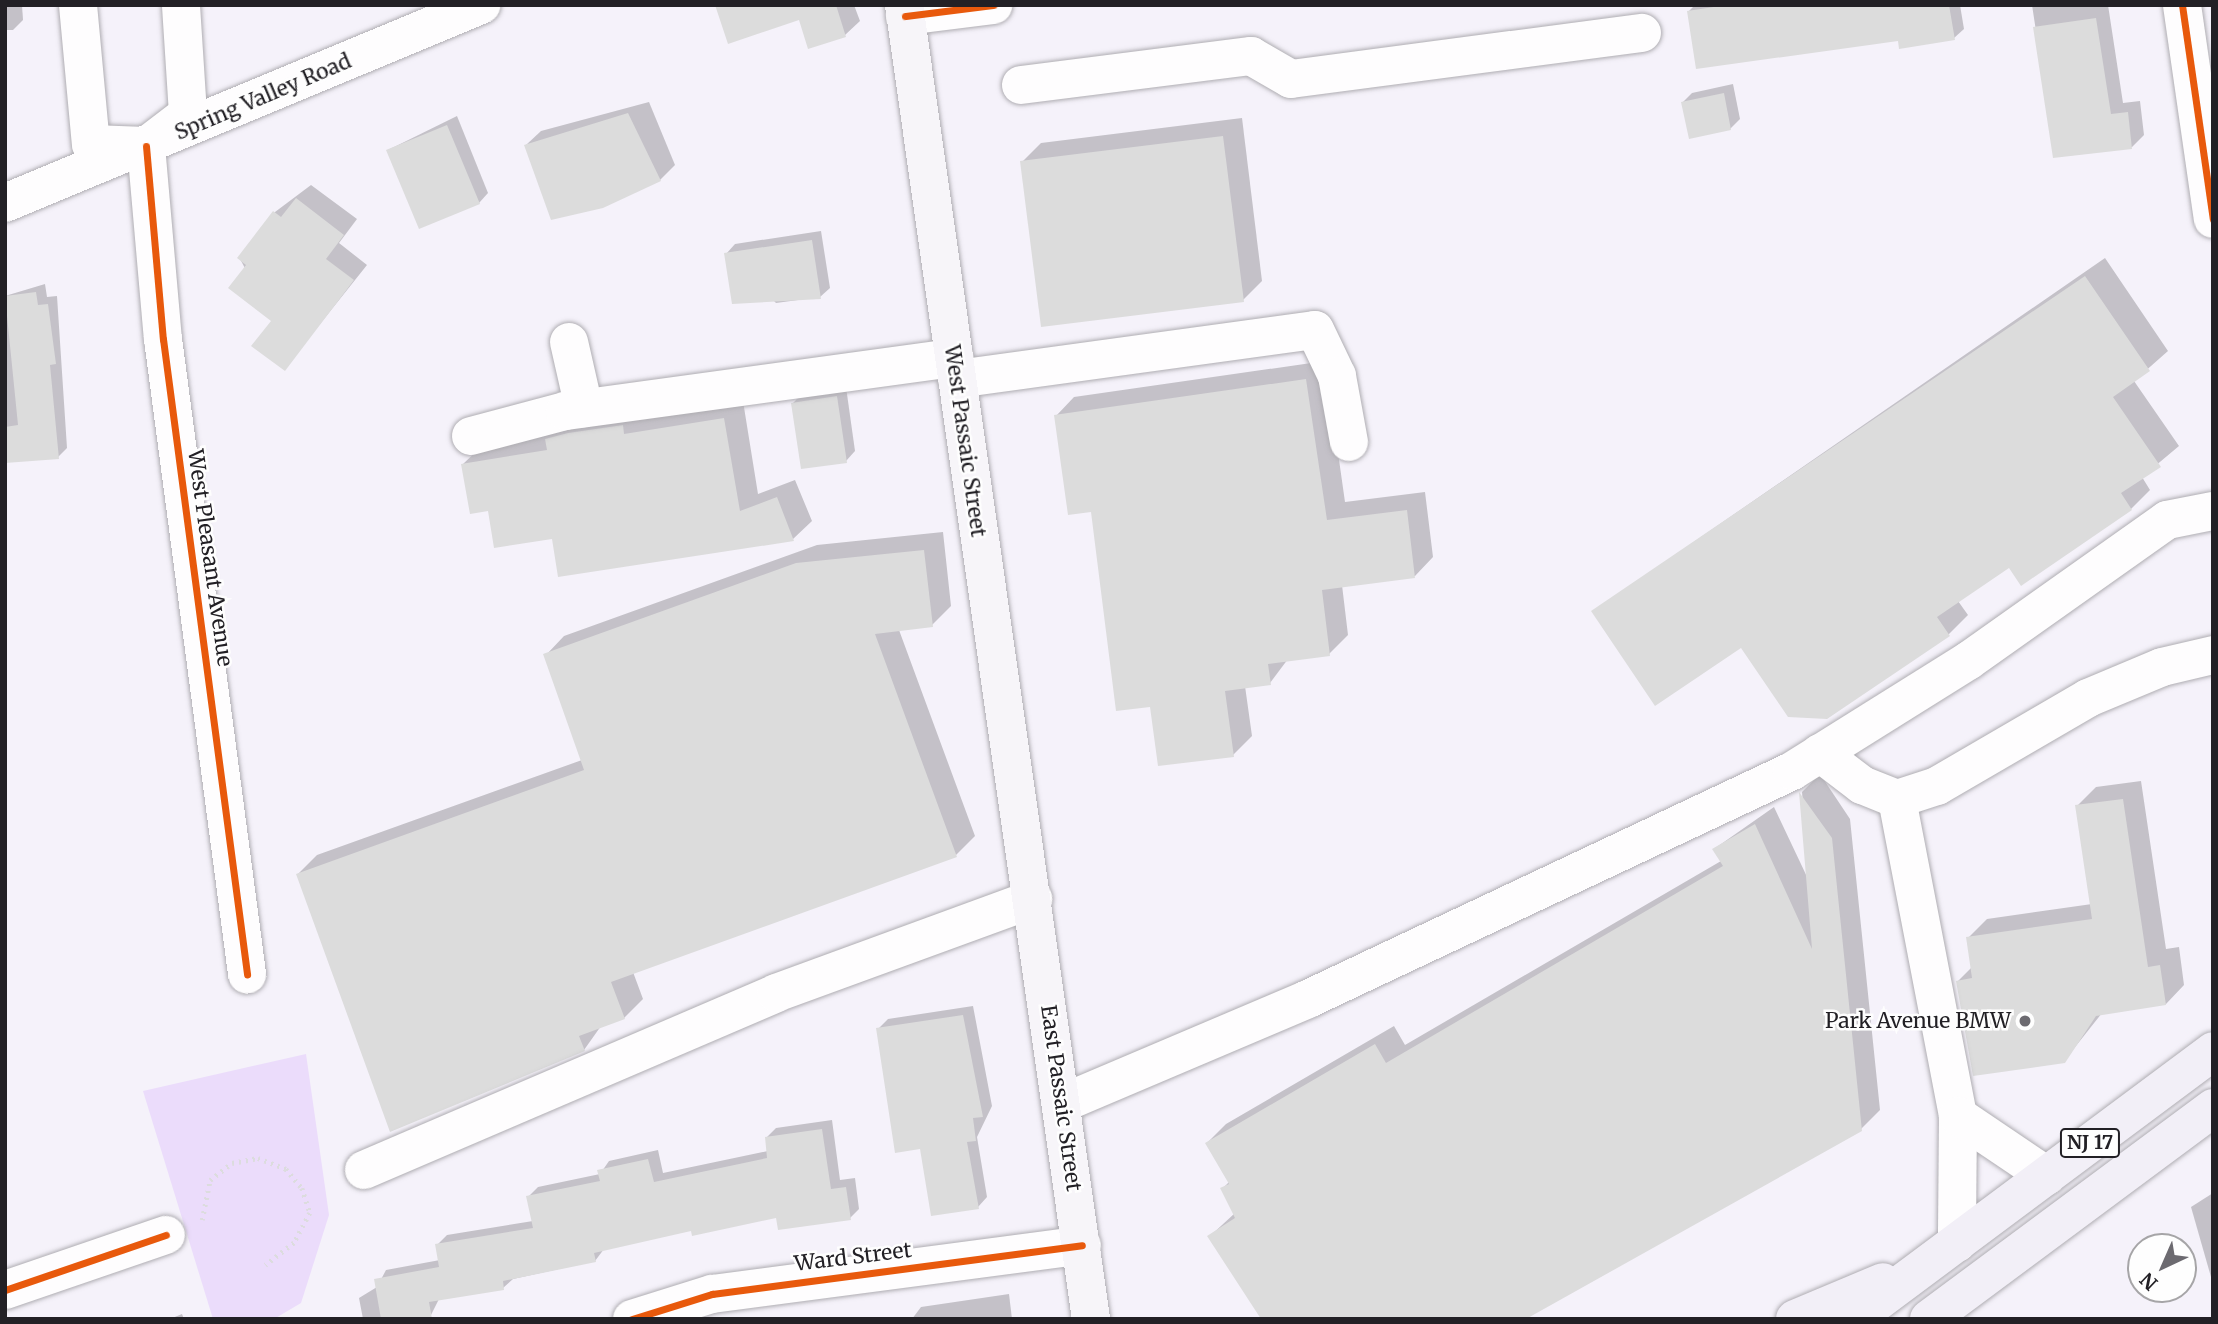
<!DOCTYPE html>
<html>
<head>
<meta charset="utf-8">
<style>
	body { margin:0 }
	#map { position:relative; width:2218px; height:1324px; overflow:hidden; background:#f5f2fa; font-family:Merriweather,serif }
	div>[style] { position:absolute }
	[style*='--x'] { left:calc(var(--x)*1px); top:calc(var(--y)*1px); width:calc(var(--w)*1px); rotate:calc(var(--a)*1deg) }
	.green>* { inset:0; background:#ebdcfb }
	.shadow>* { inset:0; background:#0003 }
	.building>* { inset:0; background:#dcdcdc }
	.path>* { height:4.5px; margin-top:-2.25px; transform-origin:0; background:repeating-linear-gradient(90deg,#dcdcde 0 2px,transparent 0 7px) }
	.roads { filter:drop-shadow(0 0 2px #afadb2) drop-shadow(0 0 2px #afadb2) }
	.minor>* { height:38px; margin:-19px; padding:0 19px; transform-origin:19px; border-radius:19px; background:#fefdfe }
	.major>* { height:38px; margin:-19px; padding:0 19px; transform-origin:19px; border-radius:19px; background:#f7f5f9 }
	.highway>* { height:38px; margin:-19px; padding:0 19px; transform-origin:19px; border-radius:19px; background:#f2eff7 }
	.cycleway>* { height:7px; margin:-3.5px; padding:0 3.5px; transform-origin:3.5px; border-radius:3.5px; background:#e8590c }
	.dots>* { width:19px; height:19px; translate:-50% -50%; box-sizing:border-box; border:4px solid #fefefe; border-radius:50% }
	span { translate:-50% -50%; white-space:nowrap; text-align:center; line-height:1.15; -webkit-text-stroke:5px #fefefe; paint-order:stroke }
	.shield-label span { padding:2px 5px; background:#fefefe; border:2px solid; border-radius:5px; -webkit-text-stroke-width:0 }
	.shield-label { font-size:19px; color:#222025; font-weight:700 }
	.street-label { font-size:21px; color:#222025 }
	.poi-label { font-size:21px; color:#222025 }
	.right { translate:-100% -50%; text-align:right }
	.frame { position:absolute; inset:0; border:7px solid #222025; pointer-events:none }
	.north { position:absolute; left:2127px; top:1233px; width:70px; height:70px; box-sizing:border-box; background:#fefefe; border:2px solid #a6a5a7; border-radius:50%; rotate:224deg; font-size:19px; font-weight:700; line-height:28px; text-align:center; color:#222025 }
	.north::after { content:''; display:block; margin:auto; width:24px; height:32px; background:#6c6a70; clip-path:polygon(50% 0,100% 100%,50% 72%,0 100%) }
</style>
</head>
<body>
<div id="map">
	<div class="green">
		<div style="clip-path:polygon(306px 1054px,329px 1215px,301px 1303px,274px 1319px,213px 1319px,143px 1091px)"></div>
	</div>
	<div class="shadow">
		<div style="clip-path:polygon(5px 5px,22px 5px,23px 20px,13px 30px,5px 30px)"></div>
		<div style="clip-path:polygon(717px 5px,854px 5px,860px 21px,845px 35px,800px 18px)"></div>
		<div style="clip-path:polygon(1695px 5px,1960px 5px,1964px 29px,1954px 38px,1899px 39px,1689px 11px)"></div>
		<div style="clip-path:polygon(2032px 5px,2108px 5px,2123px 103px,2140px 101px,2144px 135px,2132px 147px,2055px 156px)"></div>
		<div style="clip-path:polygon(1733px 84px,1740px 119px,1730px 129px,1683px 102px,1692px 93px)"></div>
		<div style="clip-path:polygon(649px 102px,675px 165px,660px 180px,526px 145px,541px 131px)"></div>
		<div style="clip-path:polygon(457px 116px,488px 193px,479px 203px,388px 150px)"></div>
		<div style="clip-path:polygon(1242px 118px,1262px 281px,1243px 300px,1022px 162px,1041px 143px)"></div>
		<div style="clip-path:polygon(311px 185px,357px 219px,339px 243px,367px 265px,284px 369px,273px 321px,239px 257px,275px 212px)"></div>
		<div style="clip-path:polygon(821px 231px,830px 288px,820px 297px,776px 303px,726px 254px,735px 244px)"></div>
		<div style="clip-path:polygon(2105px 258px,2168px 351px,2134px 381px,2179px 446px,2142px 477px,2150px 490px,2131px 509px,2021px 583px,2009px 566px,1958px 601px,1968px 615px,1949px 634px,1827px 718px,1742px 645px,1594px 611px)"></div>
		<div style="clip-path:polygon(45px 284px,47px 297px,57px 296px,67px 448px,58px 457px,5px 461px,5px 296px)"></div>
		<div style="clip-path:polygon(1325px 361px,1345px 502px,1425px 492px,1433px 557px,1415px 576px,1342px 585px,1348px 635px,1329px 654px,1288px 659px,1270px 683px,1245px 686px,1252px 736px,1233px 755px,1152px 705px,1092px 510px,1056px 416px,1074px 397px)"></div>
		<div style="clip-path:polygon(846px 387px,855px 451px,846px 461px,793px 403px,802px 394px)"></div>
		<div style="clip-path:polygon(743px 401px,758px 494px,795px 480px,812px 521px,793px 539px,553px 537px,489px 509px,463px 464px,482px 446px,588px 415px)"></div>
		<div style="clip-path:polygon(943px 532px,951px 606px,932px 625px,899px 630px,975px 836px,956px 855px,633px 972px,643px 999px,624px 1018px,601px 1026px,584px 1050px,298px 874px,317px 855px,582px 760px,546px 655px,564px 636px,817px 545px)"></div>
		<div style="clip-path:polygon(1820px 774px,1850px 819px,1880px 1110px,1861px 1129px,1209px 1237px,1235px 1213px,1222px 1189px,1229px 1182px,1207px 1143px,1226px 1124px,1394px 1026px,1405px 1045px,1721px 861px,1714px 849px,1774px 807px,1809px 881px,1802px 792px)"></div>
		<div style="clip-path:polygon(2141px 781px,2166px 949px,2179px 947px,2184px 985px,2166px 1004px,2102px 1013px,2064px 1061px,1958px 981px,1972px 967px,1968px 938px,1987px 919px,2092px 904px,2077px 806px,2096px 787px)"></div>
		<div style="clip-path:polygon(973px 1006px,992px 1106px,977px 1137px,987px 1197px,978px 1207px,921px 1147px,878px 1029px,888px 1019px)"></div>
		<div style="clip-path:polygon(832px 1120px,840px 1180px,855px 1178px,859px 1209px,850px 1218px,777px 1216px,693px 1229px,604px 1249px,595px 1261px,513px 1279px,503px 1288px,439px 1299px,431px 1315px,363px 1319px,359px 1298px,377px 1287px,386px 1270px,440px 1260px,437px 1245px,447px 1235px,533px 1221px,528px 1197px,538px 1187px,600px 1174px,609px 1161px,658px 1150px,663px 1173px,768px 1151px,766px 1138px,776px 1128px)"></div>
		<div style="clip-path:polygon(2213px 1193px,2213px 1284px,2191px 1207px)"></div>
		<div style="clip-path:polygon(1009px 1294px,1012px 1319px,912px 1319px,921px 1307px)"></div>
		<div style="clip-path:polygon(182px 1314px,184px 1319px,170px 1319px)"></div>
	</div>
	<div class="building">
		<div style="clip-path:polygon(715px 5px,836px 5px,846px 37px,808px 49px,799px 20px,728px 44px)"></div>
		<div style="clip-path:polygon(1727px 5px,1949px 5px,1955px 40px,1899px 49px,1898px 41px,1696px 69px,1687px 11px)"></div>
		<div style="clip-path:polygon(2096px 18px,2111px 114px,2128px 112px,2132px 149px,2053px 158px,2033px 27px)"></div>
		<div style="clip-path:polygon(1724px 93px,1731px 130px,1689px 139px,1681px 102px)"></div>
		<div style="clip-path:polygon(628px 113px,661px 181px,603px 208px,551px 220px,524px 145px)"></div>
		<div style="clip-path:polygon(447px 125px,480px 204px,419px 229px,386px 150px)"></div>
		<div style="clip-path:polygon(1223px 136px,1244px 302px,1041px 327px,1020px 161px)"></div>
		<div style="clip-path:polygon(296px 198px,344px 235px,326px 259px,354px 280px,285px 371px,251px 346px,271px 321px,228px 288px,246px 265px,237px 258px,273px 211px,281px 217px)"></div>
		<div style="clip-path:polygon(812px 240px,821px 299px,732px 304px,724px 253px)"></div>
		<div style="clip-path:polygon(2085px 276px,2150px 371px,2113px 397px,2161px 467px,2121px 493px,2132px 510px,2021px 586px,2009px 568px,1937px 617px,1950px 636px,1827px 719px,1788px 717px,1741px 648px,1655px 706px,1591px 611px)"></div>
		<div style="clip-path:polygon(36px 292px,38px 305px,48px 304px,56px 364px,50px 365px,59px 459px,5px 463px,5px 427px,18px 425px,5px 296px)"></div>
		<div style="clip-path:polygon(1306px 379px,1327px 520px,1407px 510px,1415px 578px,1322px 590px,1330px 656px,1268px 664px,1271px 685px,1225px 691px,1234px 757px,1158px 766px,1150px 707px,1116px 711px,1091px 512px,1068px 515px,1054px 415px)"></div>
		<div style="clip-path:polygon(837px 396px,847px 463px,801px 469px,791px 403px)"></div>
		<div style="clip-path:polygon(724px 418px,740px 511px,777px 497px,794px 541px,558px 577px,552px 539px,494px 548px,488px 511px,470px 514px,461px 464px,547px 450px,545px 439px,568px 433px,623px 425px,624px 434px)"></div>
		<div style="clip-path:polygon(924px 550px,933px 627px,875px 634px,957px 857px,611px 982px,625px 1019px,579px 1036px,585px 1051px,390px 1132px,296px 874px,584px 770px,543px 654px,796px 563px)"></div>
		<div style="clip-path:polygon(1799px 792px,1832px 838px,1862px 1131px,1526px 1319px,1261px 1319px,1207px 1236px,1235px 1218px,1220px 1188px,1229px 1184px,1205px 1143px,1375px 1044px,1386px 1063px,1723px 866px,1712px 849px,1755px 824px,1812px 949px)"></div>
		<div style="clip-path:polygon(2123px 799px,2148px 967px,2160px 965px,2166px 1005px,2096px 1016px,2065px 1063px,1973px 1076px,1956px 981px,1972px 978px,1966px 937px,2092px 919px,2075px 805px)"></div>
		<div style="clip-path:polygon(963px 1015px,983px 1117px,973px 1118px,976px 1141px,967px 1142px,979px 1209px,931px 1216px,920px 1149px,895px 1153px,876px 1028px)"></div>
		<div style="clip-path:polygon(822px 1129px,831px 1189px,846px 1187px,851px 1220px,778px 1230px,776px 1218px,692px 1236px,691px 1231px,594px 1253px,596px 1262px,503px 1281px,504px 1290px,429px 1302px,432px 1319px,381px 1319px,374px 1279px,439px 1267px,435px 1244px,533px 1228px,526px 1196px,600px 1181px,597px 1170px,648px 1159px,654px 1182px,767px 1158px,765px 1137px)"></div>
	</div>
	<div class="path">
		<div style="--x:202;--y:1220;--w:41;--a:-78.7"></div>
		<div style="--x:210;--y:1180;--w:28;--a:-38"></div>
		<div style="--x:232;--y:1163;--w:26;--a:-11"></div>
		<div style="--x:258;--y:1158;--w:30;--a:21"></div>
		<div style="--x:286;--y:1169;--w:25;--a:50"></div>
		<div style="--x:302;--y:1188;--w:26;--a:72"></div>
		<div style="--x:310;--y:1213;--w:34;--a:118"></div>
		<div style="--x:294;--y:1243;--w:36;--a:142"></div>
	</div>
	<div class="roads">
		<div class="minor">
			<div style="--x:78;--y:5;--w:140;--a:84.7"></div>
			<div style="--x:91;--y:144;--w:55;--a:2.1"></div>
			<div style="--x:146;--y:146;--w:53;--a:-37.3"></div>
			<div style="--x:188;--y:114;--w:109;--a:-93.7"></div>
			<div style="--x:2182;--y:5;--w:216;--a:81.8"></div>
			<div style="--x:905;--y:16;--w:89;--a:-7.1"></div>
			<div style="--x:1021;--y:85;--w:232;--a:-7.2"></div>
			<div style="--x:1251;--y:56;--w:46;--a:29.9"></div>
			<div style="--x:1291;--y:79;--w:354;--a:-7.5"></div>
			<div style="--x:146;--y:146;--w:194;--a:85"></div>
			<div style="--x:163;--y:339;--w:641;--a:82.46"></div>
			<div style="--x:5;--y:203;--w:516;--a:-22.59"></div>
			<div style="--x:569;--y:342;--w:68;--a:77.2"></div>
			<div style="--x:957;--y:379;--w:361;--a:-7.8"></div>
			<div style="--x:1315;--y:330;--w:51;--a:64.4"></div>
			<div style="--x:1337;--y:376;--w:67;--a:79.7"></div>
			<div style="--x:471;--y:436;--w:97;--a:-14.9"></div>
			<div style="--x:565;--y:411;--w:393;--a:-7.8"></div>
			<div style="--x:1820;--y:753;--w:53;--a:37.3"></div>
			<div style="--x:1862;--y:785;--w:38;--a:22"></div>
			<div style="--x:1897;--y:799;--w:42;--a:-18"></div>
			<div style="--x:1937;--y:786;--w:175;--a:-30.2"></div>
			<div style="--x:2088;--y:698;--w:80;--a:-22.7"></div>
			<div style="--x:2162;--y:667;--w:52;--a:-13.2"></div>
			<div style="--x:1897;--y:799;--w:323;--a:79.1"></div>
			<div style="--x:1958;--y:1116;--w:127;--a:90.5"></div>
			<div style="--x:1063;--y:1103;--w:266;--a:-23"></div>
			<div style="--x:1308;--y:999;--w:535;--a:-25.22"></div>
			<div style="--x:1792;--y:771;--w:208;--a:-32"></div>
			<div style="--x:1968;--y:661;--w:244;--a:-35.3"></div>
			<div style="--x:2167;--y:520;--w:47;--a:-11.1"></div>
			<div style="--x:1958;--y:1116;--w:107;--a:34"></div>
			<div style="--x:364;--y:1170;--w:448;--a:-23.2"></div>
			<div style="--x:776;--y:993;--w:274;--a:-20.1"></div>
			<div style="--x:5;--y:1290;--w:170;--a:-18.9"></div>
			<div style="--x:632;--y:1319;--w:84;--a:-17.4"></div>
			<div style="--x:712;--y:1294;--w:373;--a:-7.5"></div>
		</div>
		<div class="major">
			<div style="--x:904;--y:5;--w:1327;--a:81.9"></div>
		</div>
		<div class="highway">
			<div style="--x:1795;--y:1319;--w:95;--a:-22.8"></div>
			<div style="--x:1854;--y:1319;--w:448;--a:-36.7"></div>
			<div style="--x:1929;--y:1319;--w:354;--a:-36.6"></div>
		</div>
	</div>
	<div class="cycleway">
		<div style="--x:2182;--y:5;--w:216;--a:81.8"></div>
		<div style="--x:905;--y:16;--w:89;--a:-7.1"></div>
		<div style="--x:146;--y:146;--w:194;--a:85"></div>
		<div style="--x:163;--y:339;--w:641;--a:82.46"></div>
		<div style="--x:5;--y:1290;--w:170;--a:-18.9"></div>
		<div style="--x:632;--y:1319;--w:84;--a:-17.4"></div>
		<div style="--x:712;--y:1294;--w:373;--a:-7.5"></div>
	</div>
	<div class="dots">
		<div style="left:2025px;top:1021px;background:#6c6a70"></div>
	</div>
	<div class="shield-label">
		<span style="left:2090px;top:1143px">NJ 17</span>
	</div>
	<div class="street-label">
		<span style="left:263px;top:97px;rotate:-23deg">Spring Valley Road</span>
		<span style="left:965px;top:441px;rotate:82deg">West Passaic Street</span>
		<span style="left:210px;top:558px;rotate:82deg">West Pleasant Avenue</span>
		<span style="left:1061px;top:1098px;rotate:82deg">East Passaic Street</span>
		<span style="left:853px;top:1257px;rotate:-7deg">Ward Street</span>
	</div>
	<div class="poi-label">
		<span class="right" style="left:2011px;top:1021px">Park Avenue BMW</span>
	</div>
	<div class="frame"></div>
	<div class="north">N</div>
</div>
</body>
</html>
